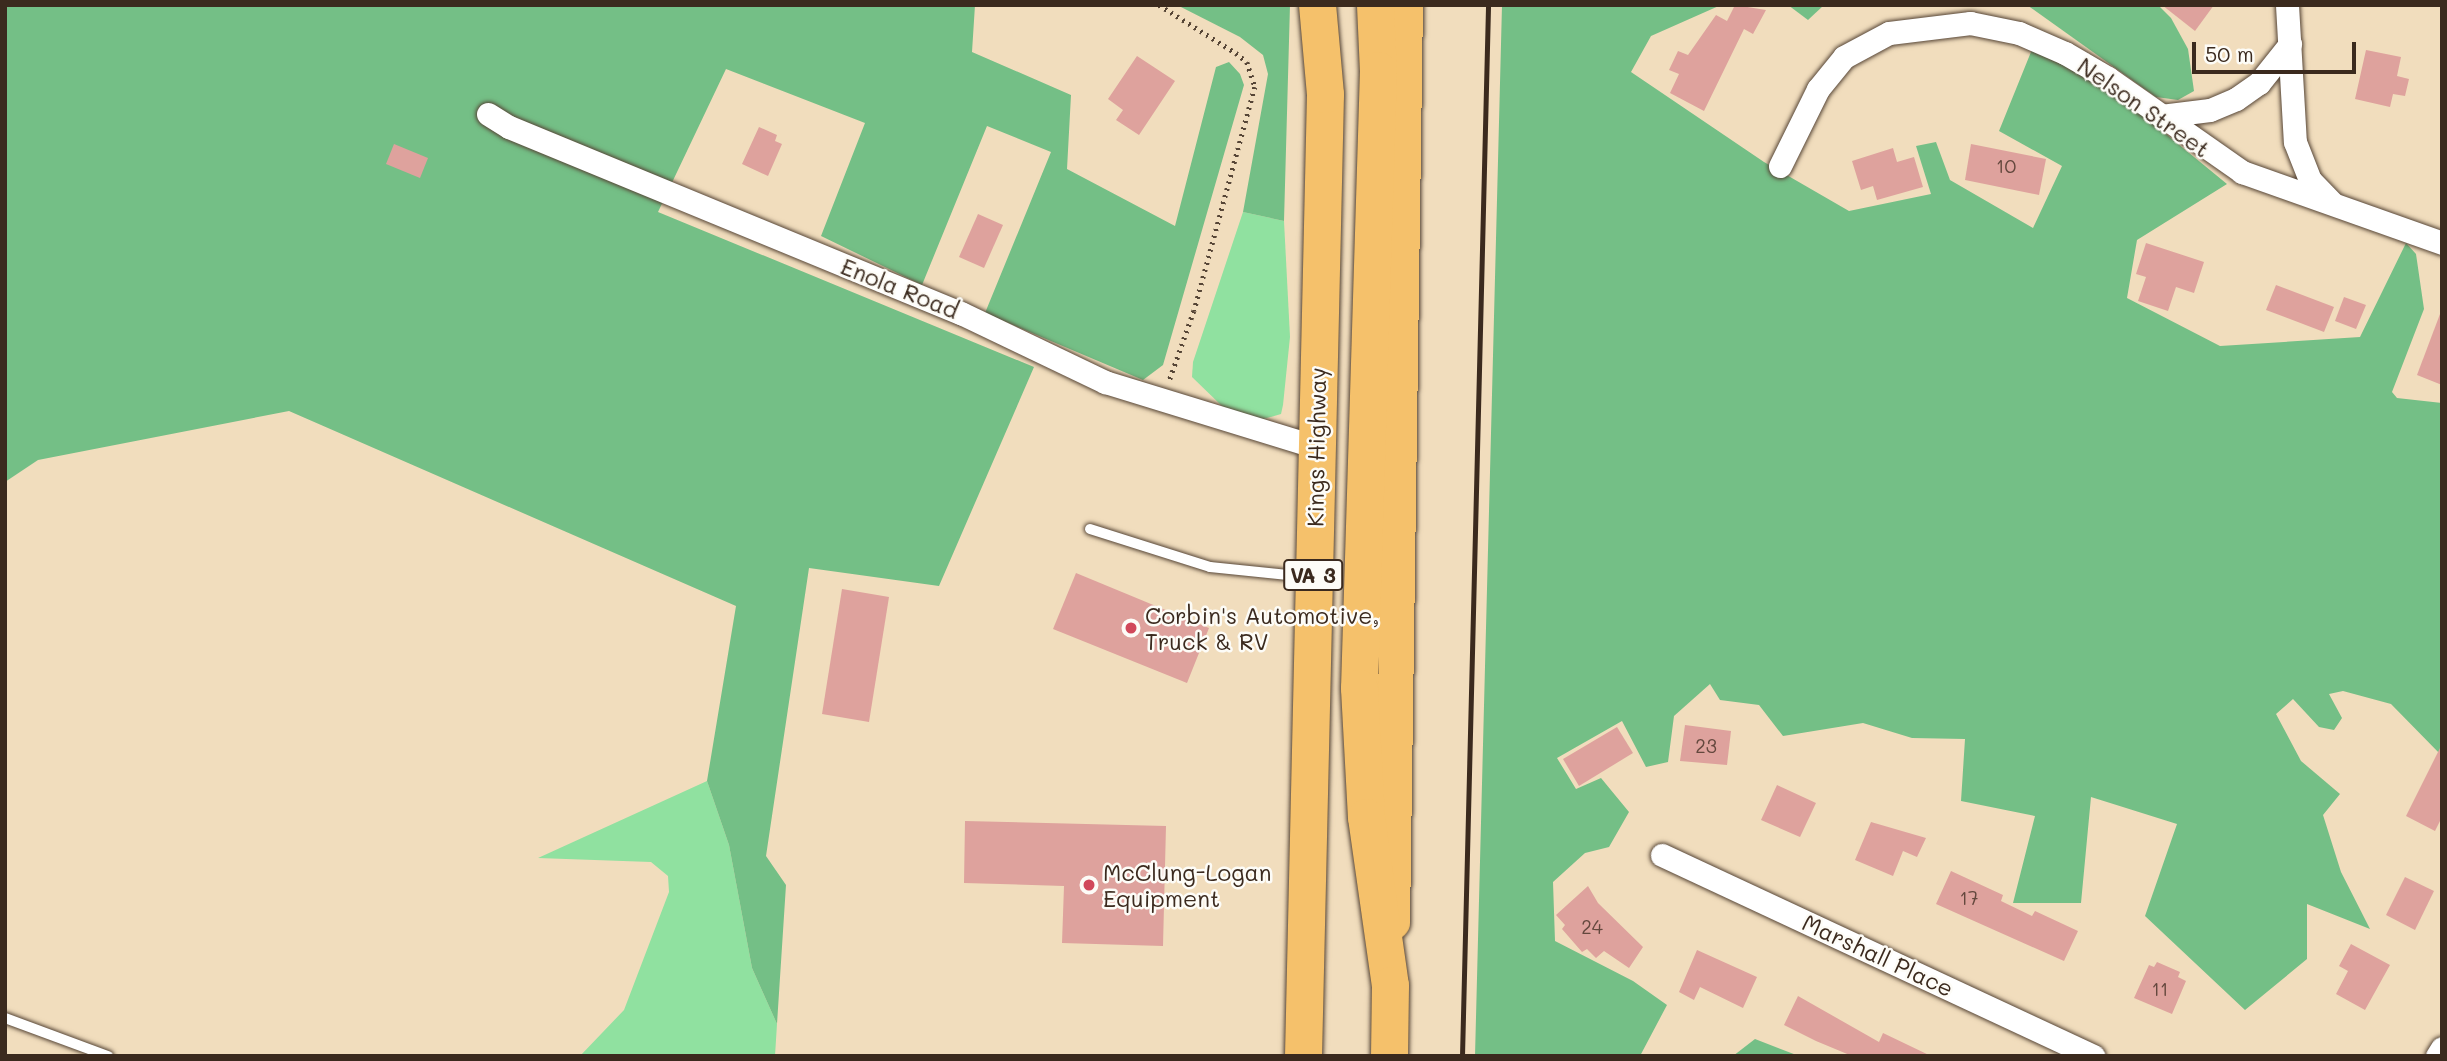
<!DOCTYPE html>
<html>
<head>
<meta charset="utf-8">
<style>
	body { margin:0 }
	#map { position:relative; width:2447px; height:1061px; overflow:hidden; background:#f1ddbd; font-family:Mali,sans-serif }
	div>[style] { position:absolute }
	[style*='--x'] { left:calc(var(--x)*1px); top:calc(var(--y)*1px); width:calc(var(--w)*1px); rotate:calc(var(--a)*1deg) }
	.green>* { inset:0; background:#90e1a0 }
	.forest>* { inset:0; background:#74bf86 }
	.building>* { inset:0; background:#dea29d }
	.path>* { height:4.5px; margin-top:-2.25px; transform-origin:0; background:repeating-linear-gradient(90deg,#564536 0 2px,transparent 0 7px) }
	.roads { filter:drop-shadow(0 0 2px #564536) drop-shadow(0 0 2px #564536) }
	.service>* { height:10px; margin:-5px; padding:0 5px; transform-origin:5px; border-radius:5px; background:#fff }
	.minor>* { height:23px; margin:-11.5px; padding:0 11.5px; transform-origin:11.5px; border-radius:11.5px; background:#fff }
	.primary>* { height:35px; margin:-17.5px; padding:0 17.5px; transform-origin:17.5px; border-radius:17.5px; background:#f5c16b }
	.trunk>* { height:37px; margin:-18.5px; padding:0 18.5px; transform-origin:18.5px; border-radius:18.5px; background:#f5c16b }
	.rail>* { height:5px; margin:-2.5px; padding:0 2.5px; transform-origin:2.5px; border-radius:2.5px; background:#3b2a1e }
	.dots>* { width:19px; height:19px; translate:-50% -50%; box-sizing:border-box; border:4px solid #fdfcf7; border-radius:50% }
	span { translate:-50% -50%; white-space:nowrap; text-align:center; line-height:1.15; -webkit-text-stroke:5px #fdfcf7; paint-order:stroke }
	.number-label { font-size:19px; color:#64483e }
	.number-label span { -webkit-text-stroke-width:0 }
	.shield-label span { padding:2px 5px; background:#fdfcf7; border:2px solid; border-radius:5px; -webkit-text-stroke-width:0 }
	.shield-label { font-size:21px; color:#3b2a1e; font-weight:700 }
	.street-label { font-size:23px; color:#3b2a1e }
	.poi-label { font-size:23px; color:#3b2a1e }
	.left { translate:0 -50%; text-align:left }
	.frame { position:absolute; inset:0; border:7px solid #3b2a1e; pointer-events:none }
	.scale { position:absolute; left:2192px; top:42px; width:164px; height:32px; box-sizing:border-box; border:4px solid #3b2a1e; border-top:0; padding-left:9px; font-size:21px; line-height:24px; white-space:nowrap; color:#3b2a1e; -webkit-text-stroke:5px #fdfcf7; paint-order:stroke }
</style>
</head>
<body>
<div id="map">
	<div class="green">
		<div style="clip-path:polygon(1243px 212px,1284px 221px,1290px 337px,1283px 405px,1281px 414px,1260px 420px,1225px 409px,1192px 377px,1193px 362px)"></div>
		<div style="clip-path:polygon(707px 781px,729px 845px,752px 968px,777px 1024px,775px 1056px,580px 1056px,624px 1010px,669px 892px,668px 876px,651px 862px,538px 858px)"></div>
	</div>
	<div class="forest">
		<div style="clip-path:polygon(5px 5px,975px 5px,972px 52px,1071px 95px,1067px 169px,1175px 226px,1216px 67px,1229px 62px,1240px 74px,1244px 85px,1163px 365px,1143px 380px,985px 313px,1051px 152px,987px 126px,922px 285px,821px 236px,865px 123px,726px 69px,658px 212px,1034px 367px,939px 586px,809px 568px,766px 856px,786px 885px,777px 1024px,752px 968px,729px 845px,707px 781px,736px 606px,289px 411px,38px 460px,5px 482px)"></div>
		<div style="clip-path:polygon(1177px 5px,1290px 5px,1284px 221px,1243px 212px,1268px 74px,1263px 55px,1240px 37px)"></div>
		<div style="clip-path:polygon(1502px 5px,1721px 5px,1651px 36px,1631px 72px,1764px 162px,1849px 211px,1931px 194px,1916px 146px,1936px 142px,1950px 180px,2033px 228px,2062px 166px,1999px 131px,2033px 47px,2122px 98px,2227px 184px,2137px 240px,2127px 298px,2220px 346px,2360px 337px,2406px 243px,2416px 254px,2424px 309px,2392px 392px,2397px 398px,2442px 403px,2442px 756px,2391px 704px,2343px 691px,2329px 694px,2342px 718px,2334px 730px,2319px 727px,2293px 699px,2276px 714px,2301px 761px,2340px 794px,2323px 815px,2341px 872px,2370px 929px,2307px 904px,2307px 959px,2245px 1010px,2145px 916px,2177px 824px,2091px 797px,2081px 903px,2013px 903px,2035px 816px,1961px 801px,1965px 739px,1912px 738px,1863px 723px,1783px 736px,1759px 705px,1720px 700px,1710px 684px,1674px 716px,1668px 762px,1646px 767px,1622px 721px,1557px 758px,1576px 789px,1601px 778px,1629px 812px,1609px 847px,1585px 853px,1553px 882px,1555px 941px,1633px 981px,1667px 1005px,1640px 1056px,1475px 1056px)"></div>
		<div style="clip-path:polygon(1788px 5px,1824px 5px,1808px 20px)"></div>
		<div style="clip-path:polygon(2027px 5px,2158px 5px,2171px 18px,2188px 49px,2194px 91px,2178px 100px,2156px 97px)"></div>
		<div style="clip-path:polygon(1755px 1039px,1799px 1056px,1733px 1056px)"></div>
	</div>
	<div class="building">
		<div style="clip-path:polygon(1735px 5px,1766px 10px,1753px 34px,1744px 29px,1704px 111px,1670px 93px,1679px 74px,1669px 70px,1678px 51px,1688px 55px,1716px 15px,1727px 21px)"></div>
		<div style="clip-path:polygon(2162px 5px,2214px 5px,2195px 31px)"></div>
		<div style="clip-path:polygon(2366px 50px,2401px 57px,2397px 76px,2409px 79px,2405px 96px,2393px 94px,2390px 107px,2355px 99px)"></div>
		<div style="clip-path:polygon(1137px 56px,1175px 81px,1139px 135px,1116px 120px,1123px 110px,1108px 99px)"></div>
		<div style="clip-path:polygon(759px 127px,777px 135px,775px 141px,782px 144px,768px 176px,742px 164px)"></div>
		<div style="clip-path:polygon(394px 144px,428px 158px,420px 178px,386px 164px)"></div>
		<div style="clip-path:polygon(1971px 144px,2046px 159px,2039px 195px,1965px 180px)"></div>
		<div style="clip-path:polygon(1893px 148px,1897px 162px,1914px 157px,1923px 187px,1877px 200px,1873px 186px,1861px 190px,1852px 161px)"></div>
		<div style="clip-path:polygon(978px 214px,1003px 225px,984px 268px,959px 257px)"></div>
		<div style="clip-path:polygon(2146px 243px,2204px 262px,2194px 293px,2176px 287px,2168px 311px,2138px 301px,2146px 277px,2136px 274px)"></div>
		<div style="clip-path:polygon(2276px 285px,2334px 307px,2324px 332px,2266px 310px)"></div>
		<div style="clip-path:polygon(2344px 297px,2366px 305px,2356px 329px,2335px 321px)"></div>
		<div style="clip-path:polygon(2440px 314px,2442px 315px,2442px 385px,2417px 375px)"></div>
		<div style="clip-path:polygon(1076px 573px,1209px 628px,1187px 683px,1053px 629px)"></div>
		<div style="clip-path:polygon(842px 589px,889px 597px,869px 722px,822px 714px)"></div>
		<div style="clip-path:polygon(1685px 725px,1731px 731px,1727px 765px,1680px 761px)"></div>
		<div style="clip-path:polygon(1617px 727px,1633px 753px,1579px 786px,1563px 759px)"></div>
		<div style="clip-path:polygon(2442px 744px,2442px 817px,2435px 831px,2406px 816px)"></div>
		<div style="clip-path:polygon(1777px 785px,1816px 803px,1800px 837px,1761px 820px)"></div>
		<div style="clip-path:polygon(965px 821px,1166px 826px,1163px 946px,1062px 943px,1064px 886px,964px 883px)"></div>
		<div style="clip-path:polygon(1871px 822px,1926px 838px,1917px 857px,1903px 851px,1893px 876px,1855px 860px)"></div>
		<div style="clip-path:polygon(1951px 871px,2003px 895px,2001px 901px,2032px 916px,2035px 911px,2078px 931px,2064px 961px,1936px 904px)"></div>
		<div style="clip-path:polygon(2405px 877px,2434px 891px,2415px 930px,2386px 915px)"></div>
		<div style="clip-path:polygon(1588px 886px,1598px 903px,1643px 947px,1629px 968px,1604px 951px,1596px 958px,1587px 949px,1582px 952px,1562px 929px,1565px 925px,1556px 915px)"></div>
		<div style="clip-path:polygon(2351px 944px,2390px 965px,2365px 1010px,2336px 994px,2348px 971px,2339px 966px)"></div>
		<div style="clip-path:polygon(1697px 950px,1757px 977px,1743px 1008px,1700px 987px,1694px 1000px,1679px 992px)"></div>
		<div style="clip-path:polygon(2157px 962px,2180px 972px,2178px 977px,2186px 981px,2172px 1014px,2134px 998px,2149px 965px,2154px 967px)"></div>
		<div style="clip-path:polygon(1798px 996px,1879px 1042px,1883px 1033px,1931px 1056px,1852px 1056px,1816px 1041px,1784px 1025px)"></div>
	</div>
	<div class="path">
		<div style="--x:1159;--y:5;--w:91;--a:31.9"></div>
		<div style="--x:1236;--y:53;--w:14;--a:39"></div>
		<div style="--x:1247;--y:62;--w:26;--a:72"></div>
		<div style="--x:1255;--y:87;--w:232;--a:105.2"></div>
		<div style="--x:1194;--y:311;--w:75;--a:109.4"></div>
	</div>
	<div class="roads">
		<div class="service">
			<div style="--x:1090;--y:529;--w:126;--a:17.6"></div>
			<div style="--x:1210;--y:567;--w:98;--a:5.9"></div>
			<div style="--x:5;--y:1018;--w:110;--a:20.3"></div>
		</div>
		<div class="minor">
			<div style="--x:2287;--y:5;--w:137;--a:86.7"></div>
			<div style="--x:2295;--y:142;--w:41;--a:68.5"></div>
			<div style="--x:2310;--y:180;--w:32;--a:46"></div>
			<div style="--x:488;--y:114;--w:25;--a:32"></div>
			<div style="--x:509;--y:127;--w:489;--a:22.4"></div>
			<div style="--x:961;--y:313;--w:160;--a:25.6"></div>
			<div style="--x:1105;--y:382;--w:221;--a:17.1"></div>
			<div style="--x:2161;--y:116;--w:49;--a:-7"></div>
			<div style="--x:2210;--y:110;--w:28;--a:-23"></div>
			<div style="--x:2236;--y:99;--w:28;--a:-35"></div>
			<div style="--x:2259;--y:83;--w:50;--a:-51.5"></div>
			<div style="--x:1780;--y:166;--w:86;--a:-63.7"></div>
			<div style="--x:1818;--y:89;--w:41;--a:-50.9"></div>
			<div style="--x:1844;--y:57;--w:51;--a:-28.1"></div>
			<div style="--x:1889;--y:33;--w:82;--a:-7"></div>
			<div style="--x:1970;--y:23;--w:50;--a:11.5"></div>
			<div style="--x:2019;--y:33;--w:50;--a:23.5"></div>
			<div style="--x:2065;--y:53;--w:50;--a:30.2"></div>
			<div style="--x:2108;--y:78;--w:164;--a:35"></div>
			<div style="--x:2242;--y:172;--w:212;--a:19.5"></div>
			<div style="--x:1662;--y:855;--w:476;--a:25"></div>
			<div style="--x:2437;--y:1056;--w:9;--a:-58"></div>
		</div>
		<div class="primary">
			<div style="--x:1392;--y:922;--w:917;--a:-89.19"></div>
		</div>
		<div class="trunk">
			<div style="--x:1375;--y:5;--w:65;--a:87.4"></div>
			<div style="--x:1378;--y:70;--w:618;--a:91.76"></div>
			<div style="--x:1359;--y:688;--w:129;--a:86.9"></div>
			<div style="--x:1366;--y:817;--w:170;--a:81.9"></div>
			<div style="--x:1390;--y:985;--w:71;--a:90.8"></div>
			<div style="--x:1303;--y:1056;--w:962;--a:-88.69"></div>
			<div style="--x:1325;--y:94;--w:89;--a:-95.1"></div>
		</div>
	</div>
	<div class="rail">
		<div style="--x:1462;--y:1056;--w:1051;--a:-88.58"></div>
	</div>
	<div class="dots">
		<div style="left:1131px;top:628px;background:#d1495b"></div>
		<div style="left:1089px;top:885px;background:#d1495b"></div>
	</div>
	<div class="number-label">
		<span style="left:2006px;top:166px">10</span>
		<span style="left:1706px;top:746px">23</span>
		<span style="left:1969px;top:898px">17</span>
		<span style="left:1592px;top:927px">24</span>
		<span style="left:2160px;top:989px">11</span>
	</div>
	<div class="shield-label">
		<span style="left:1313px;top:575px">VA 3</span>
	</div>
	<div class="street-label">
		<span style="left:2144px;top:107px;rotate:35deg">Nelson Street</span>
		<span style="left:900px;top:288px;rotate:22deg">Enola Road</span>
		<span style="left:1316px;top:447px;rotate:-89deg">Kings Highway</span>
		<span style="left:1878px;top:955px;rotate:25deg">Marshall Place</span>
	</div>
	<div class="poi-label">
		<span class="left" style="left:1145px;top:628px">Corbin's Automotive,<br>Truck &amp; RV</span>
		<span class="left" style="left:1103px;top:885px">McClung-Logan<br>Equipment</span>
	</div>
	<div class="frame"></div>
	<div class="scale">50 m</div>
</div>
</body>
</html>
